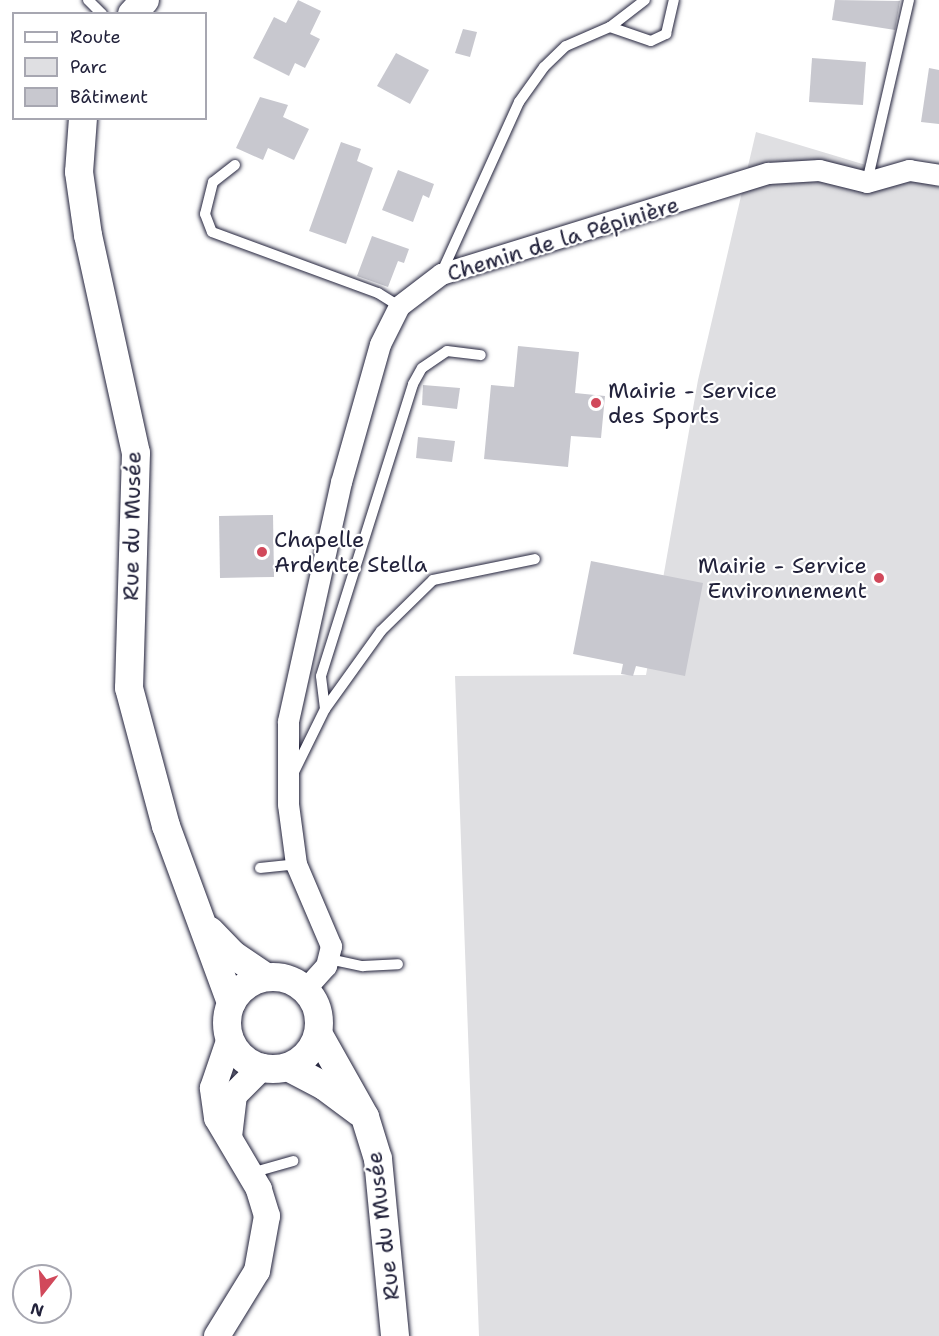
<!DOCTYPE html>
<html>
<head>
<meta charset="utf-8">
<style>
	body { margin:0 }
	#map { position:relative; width:939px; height:1336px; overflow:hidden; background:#fff; font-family:"Shantell Sans",sans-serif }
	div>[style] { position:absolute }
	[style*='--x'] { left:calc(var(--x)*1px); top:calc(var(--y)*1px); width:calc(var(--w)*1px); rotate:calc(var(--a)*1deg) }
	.green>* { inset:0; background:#dfdfe2 }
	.building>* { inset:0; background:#c8c8cf }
	.roads { filter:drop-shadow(0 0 2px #22223b) drop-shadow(0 0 2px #22223b) }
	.service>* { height:10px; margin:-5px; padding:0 5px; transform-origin:5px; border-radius:5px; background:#fff }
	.minor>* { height:21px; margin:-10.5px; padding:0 10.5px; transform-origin:10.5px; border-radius:10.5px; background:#fff }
	.tertiary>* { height:26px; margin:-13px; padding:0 13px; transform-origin:13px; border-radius:13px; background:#fff }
	.secondary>* { height:28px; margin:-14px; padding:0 14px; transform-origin:14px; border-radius:14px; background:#fff }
	.secondary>.ring { margin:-14px; padding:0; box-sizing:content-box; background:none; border:28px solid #fff; border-radius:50% }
	.dots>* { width:16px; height:16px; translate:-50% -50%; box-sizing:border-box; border:3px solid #fff; border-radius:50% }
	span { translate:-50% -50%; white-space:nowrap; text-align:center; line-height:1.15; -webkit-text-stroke:4.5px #fff; paint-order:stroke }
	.street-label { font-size:22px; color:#22223b }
	.poi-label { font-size:22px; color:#22223b }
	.left { translate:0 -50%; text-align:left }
	.right { translate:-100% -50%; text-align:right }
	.legend { position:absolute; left:12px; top:12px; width:195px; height:108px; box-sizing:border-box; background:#fff; border:2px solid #a7a7b1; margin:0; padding:8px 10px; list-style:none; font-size:18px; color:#22223b }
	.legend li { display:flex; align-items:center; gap:12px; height:30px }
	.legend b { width:30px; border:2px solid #a7a7b1 }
	.north { position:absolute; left:12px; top:1264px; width:60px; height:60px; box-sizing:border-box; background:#fff; border:2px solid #a7a7b1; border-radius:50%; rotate:197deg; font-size:16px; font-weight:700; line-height:24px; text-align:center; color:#22223b }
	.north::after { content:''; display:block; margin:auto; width:21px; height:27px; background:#d1495b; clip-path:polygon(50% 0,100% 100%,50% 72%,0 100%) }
</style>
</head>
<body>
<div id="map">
	<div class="green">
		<div style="clip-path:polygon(756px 132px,939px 187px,939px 1336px,479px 1336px,455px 676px,646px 675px,698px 380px)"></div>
	</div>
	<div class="building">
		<div style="clip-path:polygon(298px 0,321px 11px,310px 34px,320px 39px,305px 68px,295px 63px,289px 76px,253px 58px,274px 17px,286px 23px)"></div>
		<div style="clip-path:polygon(835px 0,900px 1px,895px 30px,832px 20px)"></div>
		<div style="clip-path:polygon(463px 29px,477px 32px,470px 57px,455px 53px)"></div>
		<div style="clip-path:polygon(396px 53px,429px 70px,410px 104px,377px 86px)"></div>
		<div style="clip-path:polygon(812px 58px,866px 62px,863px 105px,809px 102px)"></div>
		<div style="clip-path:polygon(929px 68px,939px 70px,939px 124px,921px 122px)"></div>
		<div style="clip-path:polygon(260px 97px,288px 105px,283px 117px,309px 129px,294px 160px,268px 148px,263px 160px,236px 148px)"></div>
		<div style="clip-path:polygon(341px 142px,361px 149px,357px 161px,373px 168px,346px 244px,309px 231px)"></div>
		<div style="clip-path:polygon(398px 170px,434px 184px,429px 198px,423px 195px,413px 222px,382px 210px)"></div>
		<div style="clip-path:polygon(372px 236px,409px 249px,404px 263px,398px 261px,388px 287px,357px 276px)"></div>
		<div style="clip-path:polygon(518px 346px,579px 352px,575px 393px,605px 396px,601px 438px,571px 436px,568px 467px,484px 459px,491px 385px,514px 387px)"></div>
		<div style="clip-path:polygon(423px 385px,460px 388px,457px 409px,422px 405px)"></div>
		<div style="clip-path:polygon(418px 437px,455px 441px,452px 462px,416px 458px)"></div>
		<div style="clip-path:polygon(273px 515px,274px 577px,220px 578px,219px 516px)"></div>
		<div style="clip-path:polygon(591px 561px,703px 583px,685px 676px,636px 666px,633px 676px,621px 674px,623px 664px,573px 654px)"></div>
	</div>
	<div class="roads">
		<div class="service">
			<div style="--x:88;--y:0;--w:20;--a:45"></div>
			<div style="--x:610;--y:27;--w:43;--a:18.9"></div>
			<div style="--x:651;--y:41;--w:17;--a:-25"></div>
			<div style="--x:666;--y:34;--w:35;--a:-77"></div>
			<div style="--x:235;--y:165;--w:28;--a:142"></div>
			<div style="--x:213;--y:182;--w:33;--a:104"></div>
			<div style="--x:205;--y:214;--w:19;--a:69"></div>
			<div style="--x:212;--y:232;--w:177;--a:20.2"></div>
			<div style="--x:378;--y:293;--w:25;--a:32"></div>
			<div style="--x:867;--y:182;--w:187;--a:-77"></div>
			<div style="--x:441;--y:274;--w:189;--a:-65.6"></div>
			<div style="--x:519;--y:102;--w:43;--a:-54.5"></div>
			<div style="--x:544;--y:67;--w:30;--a:-44"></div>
			<div style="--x:566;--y:46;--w:48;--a:-23.4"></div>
			<div style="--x:610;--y:27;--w:44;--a:-37.6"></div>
			<div style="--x:325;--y:709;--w:33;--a:-97"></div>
			<div style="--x:321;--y:676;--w:306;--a:-72.5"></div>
			<div style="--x:413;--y:384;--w:18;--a:-61"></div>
			<div style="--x:422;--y:368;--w:30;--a:-34"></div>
			<div style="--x:447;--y:351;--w:34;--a:7"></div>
			<div style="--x:293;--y:774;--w:72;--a:-63.8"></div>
			<div style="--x:325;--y:709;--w:96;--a:-54.3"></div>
			<div style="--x:381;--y:631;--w:73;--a:-44.4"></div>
			<div style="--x:433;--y:580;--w:104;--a:-11.6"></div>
			<div style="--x:260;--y:868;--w:36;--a:-6"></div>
			<div style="--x:329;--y:959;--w:35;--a:12"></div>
			<div style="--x:363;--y:966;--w:35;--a:-3"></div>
			<div style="--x:251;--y:1173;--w:44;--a:-15.9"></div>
		</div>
		<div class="minor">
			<div style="--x:305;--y:989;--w:31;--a:-48"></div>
			<div style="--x:326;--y:966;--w:21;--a:-76"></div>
			<div style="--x:331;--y:946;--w:89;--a:-113.1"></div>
			<div style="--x:296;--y:864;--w:61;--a:-97.6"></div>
			<div style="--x:288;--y:804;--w:83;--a:-90"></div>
			<div style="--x:288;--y:721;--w:245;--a:-77.5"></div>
			<div style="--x:341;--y:482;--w:143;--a:-74.2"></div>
			<div style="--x:380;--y:344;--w:42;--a:-63.4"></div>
			<div style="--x:399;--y:306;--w:53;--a:-37.3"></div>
			<div style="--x:441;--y:274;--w:342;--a:-17.2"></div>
			<div style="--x:768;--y:173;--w:51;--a:-3.4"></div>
			<div style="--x:819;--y:170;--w:49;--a:14"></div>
			<div style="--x:867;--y:182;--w:44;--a:-15.9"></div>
			<div style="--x:909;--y:170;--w:30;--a:9"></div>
		</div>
		<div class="tertiary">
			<div style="--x:229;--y:1137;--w:42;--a:-83.2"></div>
			<div style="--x:234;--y:1095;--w:40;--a:-45"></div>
			<div style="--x:217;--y:1336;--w:76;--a:-58.4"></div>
			<div style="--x:257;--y:1271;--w:56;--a:-79.7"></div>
			<div style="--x:267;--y:1216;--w:28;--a:-107"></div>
			<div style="--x:259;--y:1189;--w:82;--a:-120.6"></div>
			<div style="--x:217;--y:1118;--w:30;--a:-98"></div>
			<div style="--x:213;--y:1088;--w:53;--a:-71.2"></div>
		</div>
		<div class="secondary">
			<div style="--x:132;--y:14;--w:19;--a:-47"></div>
			<div style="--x:83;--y:118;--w:54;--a:94.2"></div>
			<div style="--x:79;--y:172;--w:64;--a:81.9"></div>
			<div style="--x:88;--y:235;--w:223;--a:77.6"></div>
			<div style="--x:136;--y:453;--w:235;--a:91.7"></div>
			<div style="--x:129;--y:688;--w:143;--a:75"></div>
			<div style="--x:166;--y:826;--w:189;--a:69.8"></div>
			<div style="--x:210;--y:931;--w:32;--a:46"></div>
			<div style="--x:232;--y:954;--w:41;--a:34.1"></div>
			<div class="ring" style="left:227px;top:977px;width:64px;height:64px"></div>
			<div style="--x:319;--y:1035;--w:94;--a:60.7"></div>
			<div style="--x:365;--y:1117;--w:44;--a:72.8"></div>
			<div style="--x:378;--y:1159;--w:178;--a:84.5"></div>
			<div style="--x:288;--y:1067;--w:41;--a:27.8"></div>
			<div style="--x:324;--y:1086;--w:44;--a:36.6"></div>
		</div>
	</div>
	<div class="dots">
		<div style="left:596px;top:403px;background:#d1495b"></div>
		<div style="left:262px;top:552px;background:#d1495b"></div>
		<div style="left:879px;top:578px;background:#d1495b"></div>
	</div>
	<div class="street-label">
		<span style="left:563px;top:239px;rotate:-17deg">Chemin de la Pépinière</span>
		<span style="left:132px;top:526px;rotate:-89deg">Rue du Musée</span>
		<span style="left:383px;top:1226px;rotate:-97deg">Rue du Musée</span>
	</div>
	<div class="poi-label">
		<span class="left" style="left:608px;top:403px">Mairie - Service<br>des Sports</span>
		<span class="left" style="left:274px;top:552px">Chapelle<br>Ardente Stella</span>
		<span class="right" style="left:867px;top:578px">Mairie - Service<br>Environnement</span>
	</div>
	<ul class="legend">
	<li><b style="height:8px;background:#fff"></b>Route</li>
	<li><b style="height:16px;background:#dfdfe2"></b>Parc</li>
	<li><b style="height:16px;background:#c8c8cf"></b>Bâtiment</li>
	</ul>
	<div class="north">N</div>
</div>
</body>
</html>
